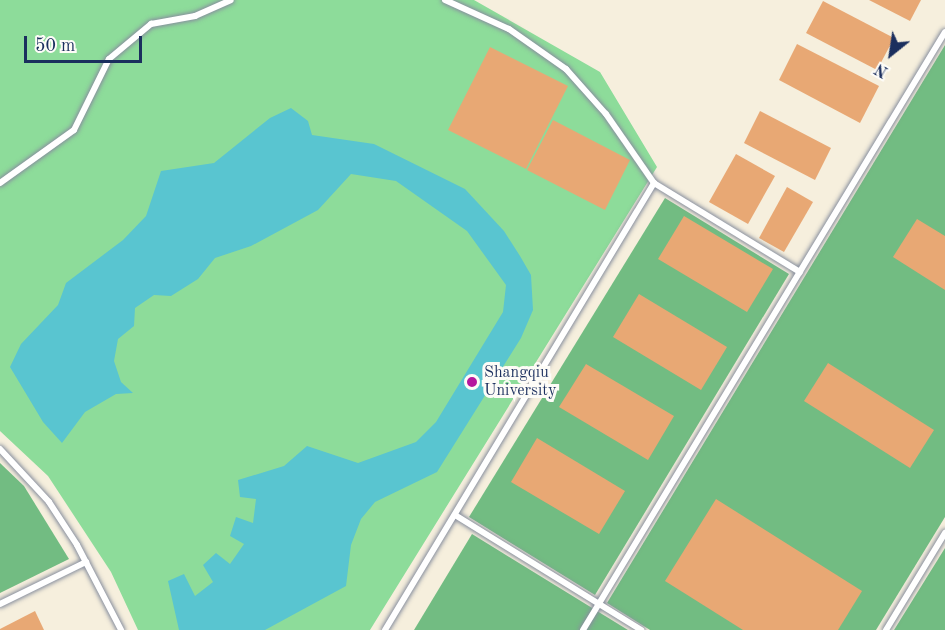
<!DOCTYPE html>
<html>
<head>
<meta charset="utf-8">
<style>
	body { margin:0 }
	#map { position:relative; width:945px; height:630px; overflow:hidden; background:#f6efdd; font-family:"Old Standard TT",serif }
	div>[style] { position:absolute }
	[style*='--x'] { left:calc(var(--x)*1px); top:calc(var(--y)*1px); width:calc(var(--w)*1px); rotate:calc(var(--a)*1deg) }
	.green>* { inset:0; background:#8ddc9a }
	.forest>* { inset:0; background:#72bc82 }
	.water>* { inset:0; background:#59c5d0 }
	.building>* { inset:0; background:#e8a874 }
	.roads { filter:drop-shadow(0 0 2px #888f9e) drop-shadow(0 0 2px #888f9e) }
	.service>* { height:6px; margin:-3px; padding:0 3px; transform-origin:3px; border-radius:3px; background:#fff }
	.dots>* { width:16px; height:16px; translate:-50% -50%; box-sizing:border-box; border:3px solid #fdfcf7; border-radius:50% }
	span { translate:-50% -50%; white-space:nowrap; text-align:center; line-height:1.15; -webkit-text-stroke:6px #fdfcf7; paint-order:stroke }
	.poi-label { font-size:16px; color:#1b2f5e }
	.left { translate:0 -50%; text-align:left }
	.north { position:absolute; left:861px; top:24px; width:60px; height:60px; -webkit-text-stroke:4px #fdfcf7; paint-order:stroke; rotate:210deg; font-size:16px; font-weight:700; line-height:24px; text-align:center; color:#1b2f5e }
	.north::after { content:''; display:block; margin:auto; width:21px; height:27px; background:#1b2f5e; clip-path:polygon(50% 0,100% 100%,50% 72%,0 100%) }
	.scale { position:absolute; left:24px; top:36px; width:118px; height:27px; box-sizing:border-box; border:3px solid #1b2f5e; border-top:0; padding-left:8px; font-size:18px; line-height:21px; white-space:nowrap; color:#1b2f5e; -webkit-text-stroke:4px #fdfcf7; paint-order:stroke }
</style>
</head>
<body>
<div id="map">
	<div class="green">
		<div style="clip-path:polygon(0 0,474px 0,600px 72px,657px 167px,370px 630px,138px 630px,111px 572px,48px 476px,0 431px)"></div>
	</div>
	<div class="forest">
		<div style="clip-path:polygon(945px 45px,945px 517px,876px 630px,650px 630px,607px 603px)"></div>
		<div style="clip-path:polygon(665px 198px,789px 274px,595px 595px,469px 517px)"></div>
		<div style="clip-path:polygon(0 463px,24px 486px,69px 559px,0 593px)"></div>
		<div style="clip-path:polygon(472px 534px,628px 630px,414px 630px)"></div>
		<div style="clip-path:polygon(945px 548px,945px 630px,894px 630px)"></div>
	</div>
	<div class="water">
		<div style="clip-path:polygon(291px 108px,308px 121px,312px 135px,374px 144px,465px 189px,504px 231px,520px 256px,531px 275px,533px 310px,521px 338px,437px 472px,375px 502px,361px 519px,351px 545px,346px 586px,265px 630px,179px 630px,168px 581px,184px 574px,195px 596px,213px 582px,203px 565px,216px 553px,230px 564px,244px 544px,230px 536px,236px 517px,253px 523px,256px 499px,240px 497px,238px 480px,284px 466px,307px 446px,358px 463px,416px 442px,436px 422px,503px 312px,506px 285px,467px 231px,396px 181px,351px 174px,318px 210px,251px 246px,215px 258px,198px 279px,171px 296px,154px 295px,135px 308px,134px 326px,118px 339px,114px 361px,121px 382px,133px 393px,116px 394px,85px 412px,62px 443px,43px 422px,10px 367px,21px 344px,58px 305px,66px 283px,123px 240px,146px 216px,161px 171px,214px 163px,270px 118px)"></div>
	</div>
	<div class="building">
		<div style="clip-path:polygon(869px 0,921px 0,910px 21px)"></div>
		<div style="clip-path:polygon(823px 1px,894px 38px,877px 70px,806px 33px)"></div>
		<div style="clip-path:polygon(797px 44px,879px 86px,860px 123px,779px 80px)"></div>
		<div style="clip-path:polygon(490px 47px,568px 86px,526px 169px,448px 130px)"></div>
		<div style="clip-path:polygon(760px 111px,831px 148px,815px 180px,744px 143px)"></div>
		<div style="clip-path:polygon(553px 120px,630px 160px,605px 210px,527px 170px)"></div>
		<div style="clip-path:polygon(736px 154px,775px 176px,748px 224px,709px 202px)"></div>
		<div style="clip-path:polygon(787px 187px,813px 202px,784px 252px,759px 238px)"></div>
		<div style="clip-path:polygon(684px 216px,773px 269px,747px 312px,658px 259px)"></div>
		<div style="clip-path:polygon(917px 219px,945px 236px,945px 290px,893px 257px)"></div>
		<div style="clip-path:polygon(639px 294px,727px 347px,701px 390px,613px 337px)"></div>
		<div style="clip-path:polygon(828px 363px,934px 430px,910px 468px,804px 401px)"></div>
		<div style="clip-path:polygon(586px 364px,674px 416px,648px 460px,559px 407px)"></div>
		<div style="clip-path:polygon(537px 438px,625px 491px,599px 534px,511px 482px)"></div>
		<div style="clip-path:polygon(716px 499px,862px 591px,838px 630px,743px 630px,665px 581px)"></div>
		<div style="clip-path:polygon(35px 611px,44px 630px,0 630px,0 629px)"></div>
	</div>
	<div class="roads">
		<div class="service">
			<div style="--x:445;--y:0;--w:70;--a:24.4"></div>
			<div style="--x:509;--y:29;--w:70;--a:35.1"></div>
			<div style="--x:566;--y:69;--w:60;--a:48.4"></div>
			<div style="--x:606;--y:114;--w:84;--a:55.2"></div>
			<div style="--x:654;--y:183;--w:171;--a:31.4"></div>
			<div style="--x:0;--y:183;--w:91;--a:-35.6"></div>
			<div style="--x:74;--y:130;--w:79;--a:-63.8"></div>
			<div style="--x:109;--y:59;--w:55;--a:-39.8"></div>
			<div style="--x:151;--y:24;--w:45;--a:-10.3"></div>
			<div style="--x:195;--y:16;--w:39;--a:-24"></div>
			<div style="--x:0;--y:449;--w:72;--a:47.2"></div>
			<div style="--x:49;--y:502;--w:51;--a:56.9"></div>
			<div style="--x:77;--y:545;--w:96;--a:62.6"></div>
			<div style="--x:455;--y:515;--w:219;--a:31.7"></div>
			<div style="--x:0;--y:604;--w:96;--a:-26"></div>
			<div style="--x:385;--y:630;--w:522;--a:-58.96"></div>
			<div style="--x:583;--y:630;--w:699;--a:-58.81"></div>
			<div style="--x:886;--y:630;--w:114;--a:-58.7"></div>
		</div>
	</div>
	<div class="dots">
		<div style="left:472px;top:382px;background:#b5179e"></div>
	</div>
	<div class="poi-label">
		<span class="left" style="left:484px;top:382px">Shangqiu<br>University</span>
	</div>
	<div class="north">N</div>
	<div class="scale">50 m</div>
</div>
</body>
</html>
